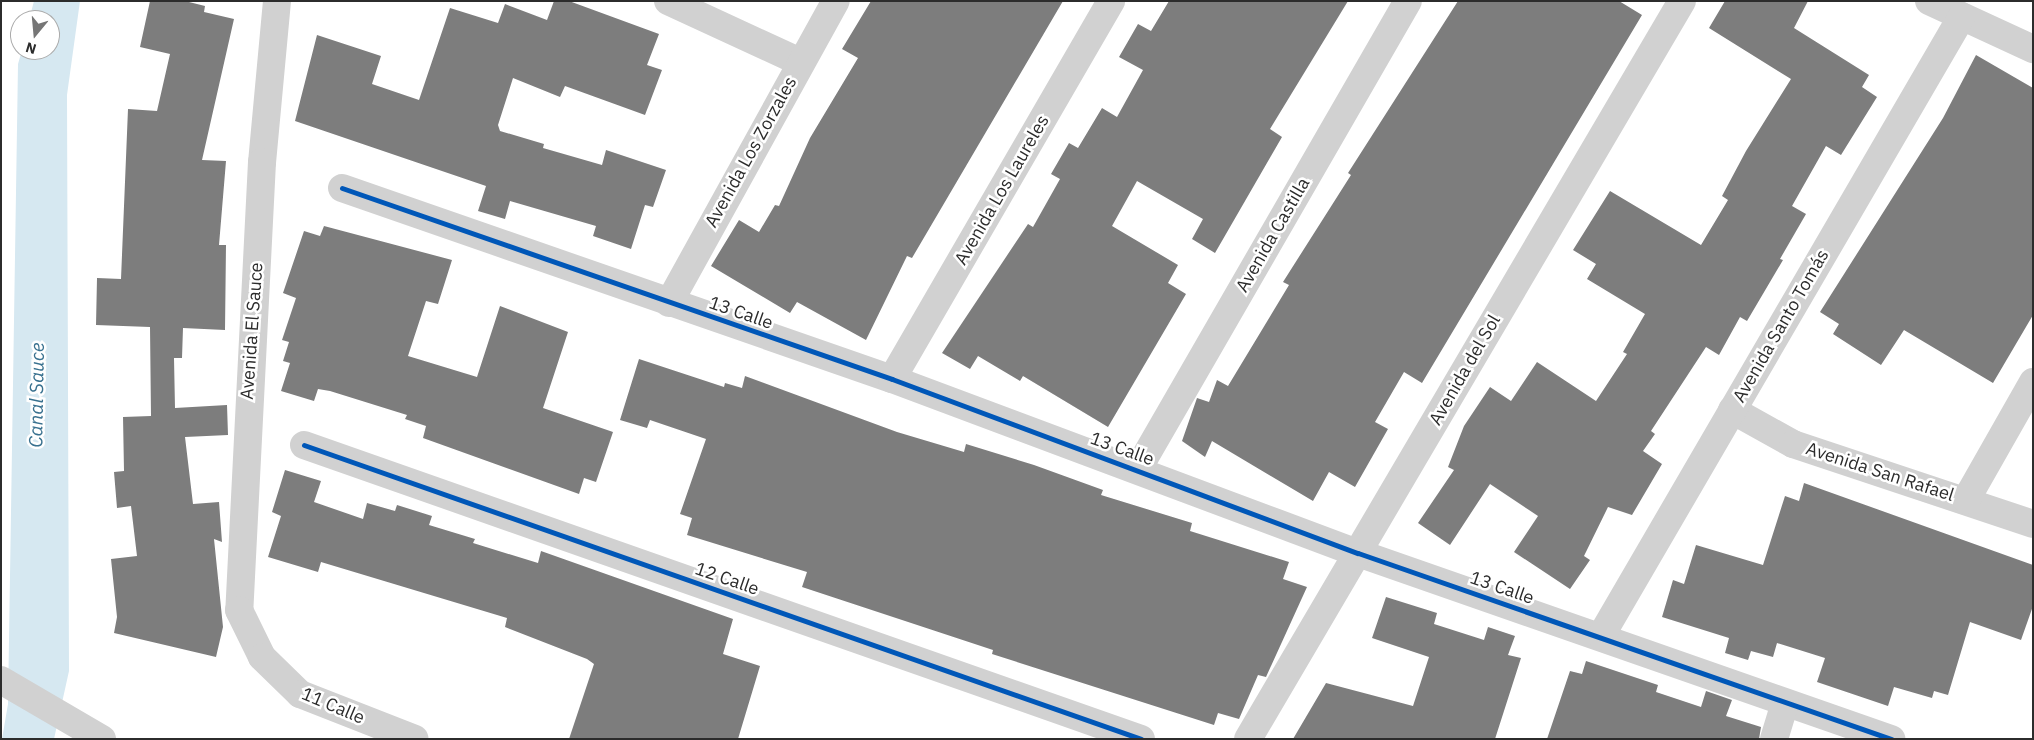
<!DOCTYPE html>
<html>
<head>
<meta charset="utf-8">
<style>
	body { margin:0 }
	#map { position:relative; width:2034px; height:740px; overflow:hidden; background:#fff; font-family:"IBM Plex Sans",sans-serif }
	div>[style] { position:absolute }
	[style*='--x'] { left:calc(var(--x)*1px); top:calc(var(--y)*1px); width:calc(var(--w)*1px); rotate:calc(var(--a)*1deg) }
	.water>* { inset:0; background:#d6e8f1 }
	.building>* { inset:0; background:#7d7d7d }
	.minor>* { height:28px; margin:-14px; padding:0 14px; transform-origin:14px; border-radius:14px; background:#d1d1d1 }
	.tertiary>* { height:28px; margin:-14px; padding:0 14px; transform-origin:14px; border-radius:14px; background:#d1d1d1 }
	.cycleway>* { height:5px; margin:-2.5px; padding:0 2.5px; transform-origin:2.5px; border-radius:2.5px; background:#0057b8 }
	span { translate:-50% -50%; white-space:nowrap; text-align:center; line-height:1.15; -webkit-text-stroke:5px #fff; paint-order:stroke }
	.street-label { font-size:18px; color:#2c2c2c }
	.water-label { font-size:19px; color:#39718f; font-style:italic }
	.frame { position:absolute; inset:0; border:2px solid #2c2c2c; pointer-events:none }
	.north { position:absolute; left:10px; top:10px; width:50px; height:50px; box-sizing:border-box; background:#fff; border:1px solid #ababab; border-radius:50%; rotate:197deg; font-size:14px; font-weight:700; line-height:20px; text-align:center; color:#2c2c2c }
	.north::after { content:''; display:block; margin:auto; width:18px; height:22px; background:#767676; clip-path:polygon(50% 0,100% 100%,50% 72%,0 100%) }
</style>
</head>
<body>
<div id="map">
	<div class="water">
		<div style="clip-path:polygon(34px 1px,80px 1px,67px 95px,69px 671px,54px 739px,2px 739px,8px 704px,18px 64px,22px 50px,50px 50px,50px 20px,29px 20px)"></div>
	</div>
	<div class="building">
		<div style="clip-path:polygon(150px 1px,185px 1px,205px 6px,204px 12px,234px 19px,202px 160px,226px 161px,219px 245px,226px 245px,225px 330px,183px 328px,182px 358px,174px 358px,175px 408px,227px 405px,228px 435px,185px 437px,193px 504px,219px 502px,222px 542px,214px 539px,223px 627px,216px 657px,114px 633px,117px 617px,111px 559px,137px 556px,131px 506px,117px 508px,114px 472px,124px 471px,123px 417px,151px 416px,150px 327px,96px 325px,97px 278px,121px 279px,128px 109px,157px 111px,170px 54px,140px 47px)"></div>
		<div style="clip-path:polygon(554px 1px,569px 1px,659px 34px,647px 65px,662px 70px,645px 115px,565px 86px,560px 97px,513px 78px,498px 125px,500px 131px,544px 144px,543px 148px,602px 165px,606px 150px,666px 170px,653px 207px,645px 205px,631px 249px,593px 236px,596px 226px,510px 201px,505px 219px,478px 211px,486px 186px,295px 121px,317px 35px,381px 56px,372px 84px,419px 100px,450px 8px,498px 23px,505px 4px,547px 20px)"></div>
		<div style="clip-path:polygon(871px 1px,1063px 1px,912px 258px,907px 256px,866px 340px,797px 302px,790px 313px,711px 266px,739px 220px,759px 232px,775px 205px,779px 206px,810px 138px,858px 58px,842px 49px)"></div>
		<div style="clip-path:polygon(1169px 1px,1348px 1px,1270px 129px,1282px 137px,1215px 253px,1192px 239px,1203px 219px,1137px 181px,1112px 226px,1178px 265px,1168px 283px,1186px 294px,1108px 427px,1023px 376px,1020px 381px,978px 356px,970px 369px,942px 353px,1028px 224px,1033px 227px,1060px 179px,1051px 174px,1069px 143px,1078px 148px,1102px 108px,1117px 117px,1143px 70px,1119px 57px,1138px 24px,1151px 31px)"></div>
		<div style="clip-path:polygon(1458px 1px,1619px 1px,1642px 15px,1422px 383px,1404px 372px,1375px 422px,1388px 429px,1355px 487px,1329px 472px,1313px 501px,1212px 441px,1205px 457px,1182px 441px,1197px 398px,1209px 402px,1217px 380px,1228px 386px,1289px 285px,1283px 282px,1351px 175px,1348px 173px)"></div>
		<div style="clip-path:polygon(1725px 1px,1808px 1px,1794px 28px,1869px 75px,1862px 87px,1877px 97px,1841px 155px,1826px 146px,1792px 206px,1806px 214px,1780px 259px,1783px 260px,1747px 321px,1740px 317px,1719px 355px,1706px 347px,1651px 431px,1655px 434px,1643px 451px,1662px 464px,1632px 515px,1608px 507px,1584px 556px,1590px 560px,1570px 589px,1514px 552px,1538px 516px,1490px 484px,1450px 545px,1418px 523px,1454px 470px,1448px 467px,1464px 426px,1490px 387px,1511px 401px,1537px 362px,1596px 401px,1627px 354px,1623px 352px,1645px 314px,1587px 279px,1596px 264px,1573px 250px,1610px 191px,1701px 245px,1728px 200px,1722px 196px,1746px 151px,1791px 79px,1709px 28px)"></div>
		<div style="clip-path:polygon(1976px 55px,2033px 88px,2033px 315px,1993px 383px,1904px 330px,1881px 365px,1833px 334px,1839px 324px,1820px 312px,1943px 118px)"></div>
		<div style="clip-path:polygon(324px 226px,452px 260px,438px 304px,426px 301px,408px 356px,477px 377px,500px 306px,568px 332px,543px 408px,613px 432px,596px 482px,584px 478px,579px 494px,423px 438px,426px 426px,405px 419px,407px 415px,330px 391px,318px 389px,314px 401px,281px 391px,290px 363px,283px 361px,289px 342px,282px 340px,296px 298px,283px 293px,304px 231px,320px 236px)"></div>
		<div style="clip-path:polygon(639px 359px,724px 387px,725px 383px,742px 388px,745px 376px,897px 432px,964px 452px,966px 444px,1034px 465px,1103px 490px,1101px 495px,1192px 523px,1190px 531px,1289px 562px,1283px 579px,1307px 587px,1266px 677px,1258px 675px,1239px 719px,1218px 713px,1214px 725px,992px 654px,993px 650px,802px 587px,807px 572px,687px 535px,692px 518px,680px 514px,706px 439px,650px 420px,647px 428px,620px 420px)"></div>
		<div style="clip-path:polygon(285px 470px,321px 481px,314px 502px,363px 519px,367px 503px,395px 511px,397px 505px,432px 516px,429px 525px,475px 539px,473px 543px,538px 563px,541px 551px,733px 619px,723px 654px,760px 666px,738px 739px,569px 739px,594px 664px,587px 659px,505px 627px,507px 618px,321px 562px,318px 572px,268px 557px,281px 516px,272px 512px)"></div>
		<div style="clip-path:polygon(1804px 483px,2033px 565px,2033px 606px,2021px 640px,1970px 622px,1948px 695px,1934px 691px,1932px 698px,1894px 687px,1888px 706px,1817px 682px,1825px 658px,1777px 643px,1773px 657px,1751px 651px,1748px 660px,1725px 653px,1729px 638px,1662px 617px,1673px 580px,1684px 584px,1696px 545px,1763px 565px,1785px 496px,1799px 501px)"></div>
		<div style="clip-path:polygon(1386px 597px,1437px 613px,1434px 624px,1484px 640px,1488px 627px,1515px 636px,1508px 655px,1521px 658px,1495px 739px,1293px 739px,1326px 683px,1413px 706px,1429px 657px,1372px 638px)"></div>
		<div style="clip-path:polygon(1586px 661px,1658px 685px,1656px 692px,1701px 707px,1706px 691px,1732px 700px,1726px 716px,1761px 727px,1759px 739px,1547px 739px,1570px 671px,1582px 674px)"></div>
	</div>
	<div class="minor">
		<div style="--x:277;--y:1;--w:162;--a:95.3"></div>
		<div style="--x:262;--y:162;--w:449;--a:92.9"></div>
		<div style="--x:239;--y:610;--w:52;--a:63.9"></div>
		<div style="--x:262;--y:657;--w:53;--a:44.2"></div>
		<div style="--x:300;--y:694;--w:123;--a:21.4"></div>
		<div style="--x:668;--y:1;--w:145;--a:24.8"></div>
		<div style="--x:1929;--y:1;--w:115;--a:24.8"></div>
		<div style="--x:342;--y:188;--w:582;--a:19.15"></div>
		<div style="--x:892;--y:379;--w:497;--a:20.5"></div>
		<div style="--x:1358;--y:553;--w:565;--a:19.24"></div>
		<div style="--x:669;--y:303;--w:345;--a:-61.1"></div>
		<div style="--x:892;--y:379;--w:437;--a:-59.9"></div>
		<div style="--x:1732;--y:410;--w:70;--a:29.1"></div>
		<div style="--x:1793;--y:444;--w:253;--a:18.4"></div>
		<div style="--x:304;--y:445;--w:887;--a:19.35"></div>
		<div style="--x:1138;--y:469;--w:540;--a:-60.02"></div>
		<div style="--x:1966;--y:500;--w:136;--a:-60.4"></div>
		<div style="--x:1601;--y:636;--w:717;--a:-59.79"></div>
		<div style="--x:1248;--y:739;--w:856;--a:-59.54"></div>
		<div style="--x:1774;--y:739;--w:37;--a:-73"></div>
	</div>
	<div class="tertiary">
		<div style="--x:1;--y:680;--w:117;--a:30.3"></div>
	</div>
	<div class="cycleway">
		<div style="--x:342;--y:188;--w:582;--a:19.15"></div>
		<div style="--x:892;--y:379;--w:497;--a:20.5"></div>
		<div style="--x:1358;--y:553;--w:565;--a:19.24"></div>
		<div style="--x:304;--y:445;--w:887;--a:19.35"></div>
	</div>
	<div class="street-label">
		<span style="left:751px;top:152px;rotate:-61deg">Avenida Los Zorzales</span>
		<span style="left:1002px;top:190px;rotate:-60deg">Avenida Los Laureles</span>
		<span style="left:1273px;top:235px;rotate:-60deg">Avenida Castilla</span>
		<span style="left:741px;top:313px;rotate:19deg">13 Calle</span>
		<span style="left:1781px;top:326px;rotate:-60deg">Avenida Santo Tomás</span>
		<span style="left:252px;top:331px;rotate:-86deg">Avenida El Sauce</span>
		<span style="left:1465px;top:370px;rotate:-60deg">Avenida del Sol</span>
		<span style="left:1122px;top:449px;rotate:20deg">13 Calle</span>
		<span style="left:1880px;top:472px;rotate:18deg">Avenida San Rafael</span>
		<span style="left:727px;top:579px;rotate:19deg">12 Calle</span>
		<span style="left:1502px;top:588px;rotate:19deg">13 Calle</span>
		<span style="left:333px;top:706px;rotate:23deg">11 Calle</span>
	</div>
	<div class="water-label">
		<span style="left:37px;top:395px;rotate:-89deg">Canal Sauce</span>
	</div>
	<div class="frame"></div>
	<div class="north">N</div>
</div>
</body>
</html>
